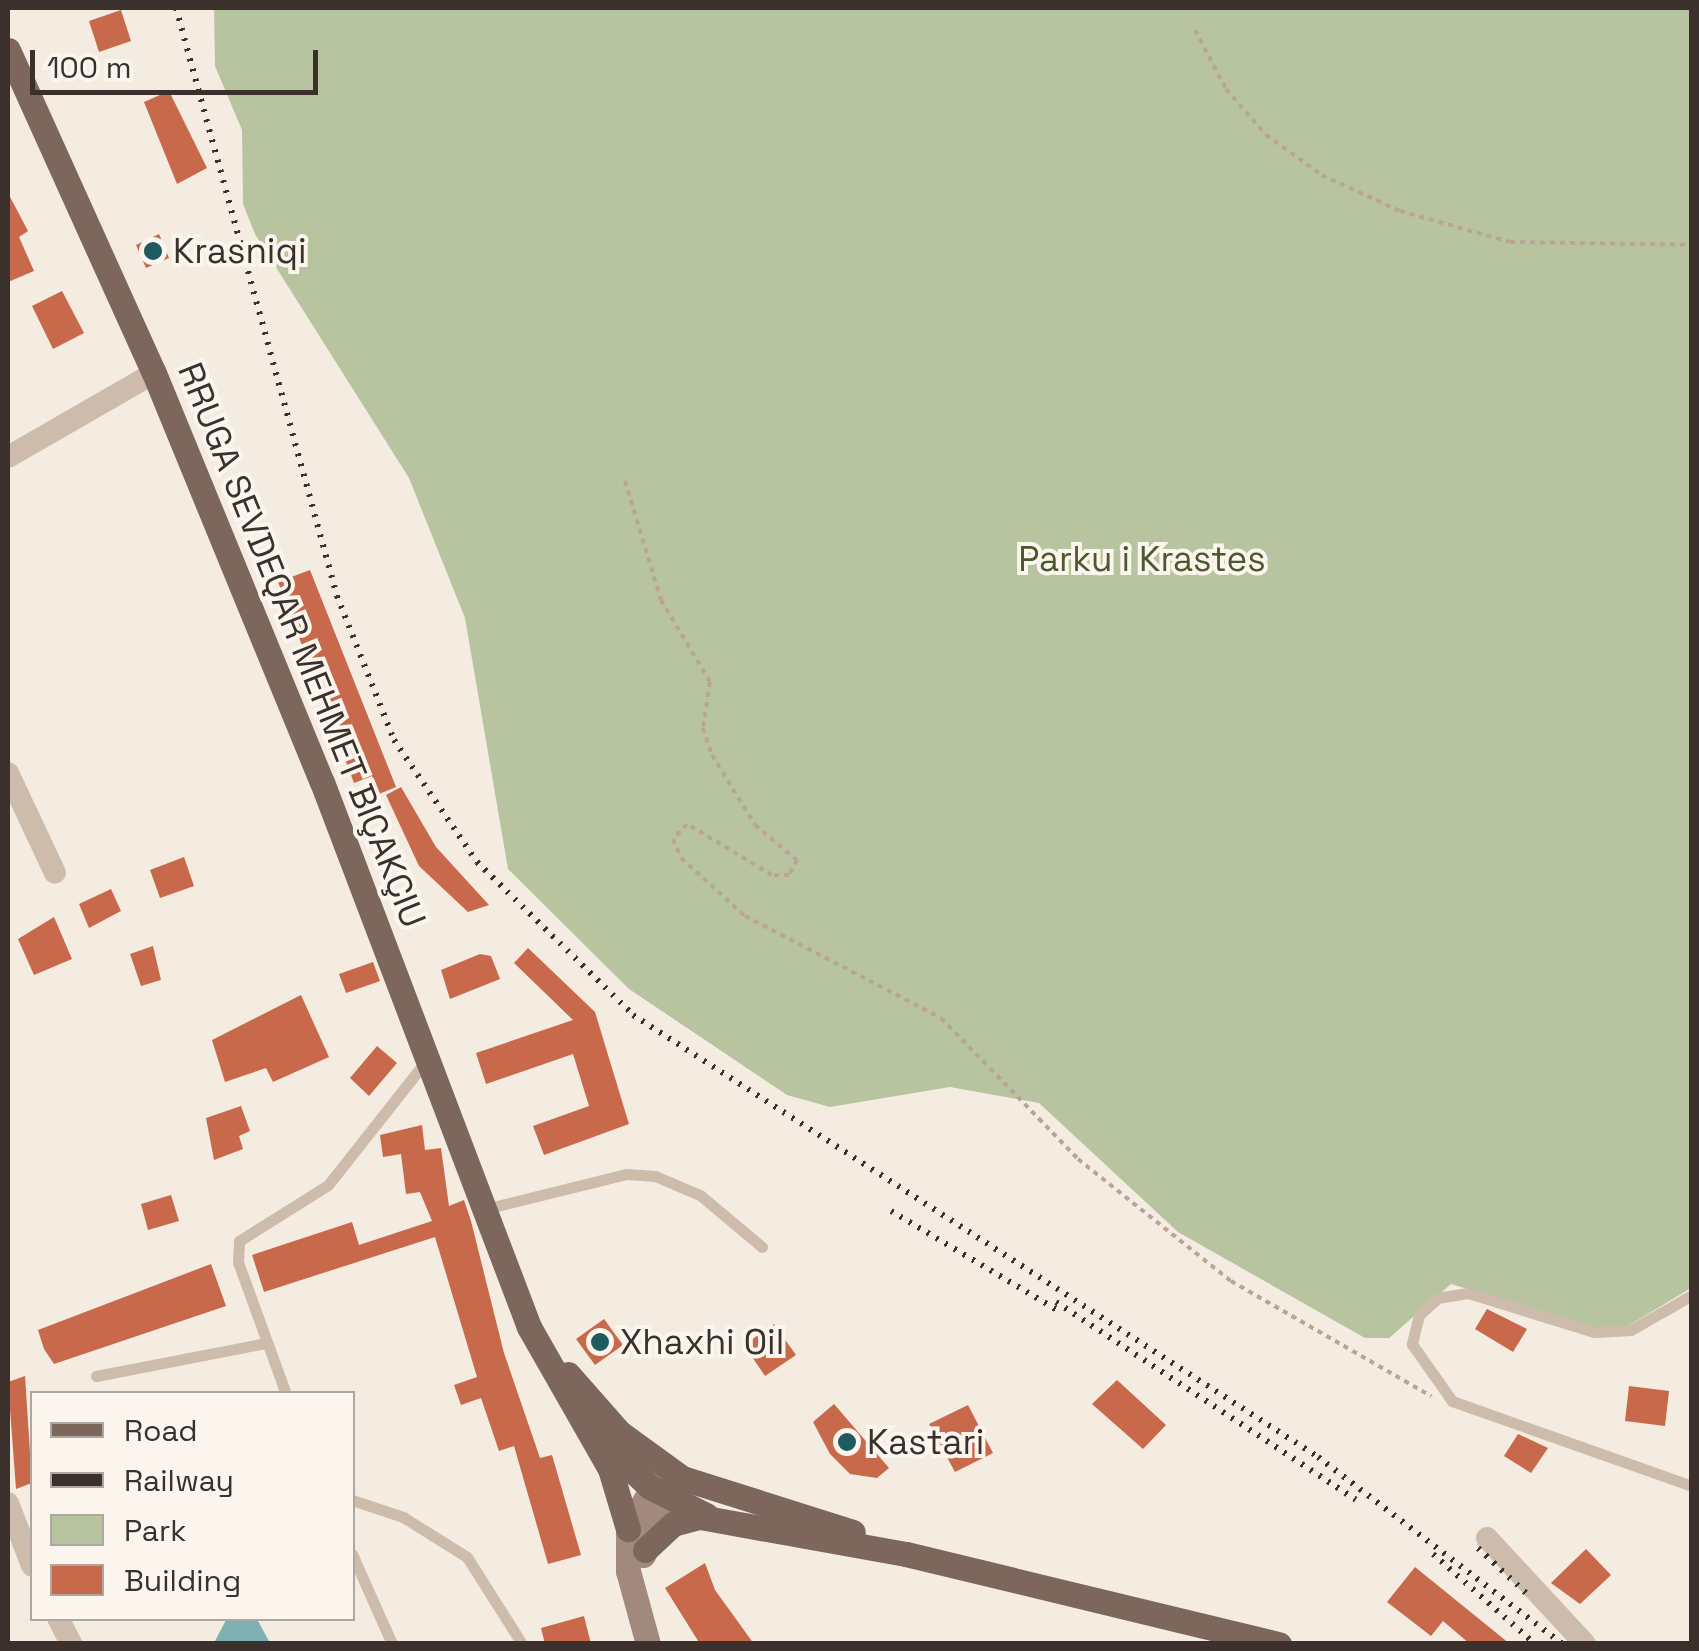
<!DOCTYPE html>
<html>
<head>
<meta charset="utf-8">
<style>
	body { margin:0 }
	#map { position:relative; width:1699px; height:1651px; overflow:hidden; background:#f4ebe1; font-family:"Space Grotesk",sans-serif }
	div>[style] { position:absolute }
	[style*='--x'] { left:calc(var(--x)*1px); top:calc(var(--y)*1px); width:calc(var(--w)*1px); rotate:calc(var(--a)*1deg) }
	.green>* { inset:0; background:#b8c4a0 }
	.water>* { inset:0; background:#7fb0b2 }
	.building>* { inset:0; background:#c8694b }
	.path>* { height:4px; margin-top:-2px; transform-origin:0; background:repeating-linear-gradient(90deg,#b9a596 0 5px,transparent 0 10px) }
	.lane>* { height:11px; margin:-5.5px; padding:0 5.5px; transform-origin:5.5px; border-radius:5.5px; background:#cdbbac }
	.street>* { height:22px; margin:-11px; padding:0 11px; transform-origin:11px; border-radius:11px; background:#cdbbac }
	.secondary>* { height:25px; margin:-12.5px; padding:0 12.5px; transform-origin:12.5px; border-radius:12.5px; background:#a18a7d }
	.primary>* { height:25px; margin:-12.5px; padding:0 12.5px; transform-origin:12.5px; border-radius:12.5px; background:#7d675c }
	.rail>* { height:6px; margin-top:-3px; transform-origin:0; background:repeating-linear-gradient(90deg,#3b302b 0 2.5px,transparent 0 10.5px) }
	.dots>* { width:28px; height:28px; translate:-50% -50%; box-sizing:border-box; border:5px solid #fbf5ee; border-radius:50% }
	span { translate:-50% -50%; white-space:nowrap; text-align:center; line-height:1.15; -webkit-text-stroke:8px #fbf5ee; paint-order:stroke }
	.poi-label { font-size:35px; color:#3b302b }
	.left { translate:0 -50%; text-align:left }
	.park-label { font-size:35px; color:#4a5a2e }
	.street-label { font-size:35px; color:#3b302b }
	.frame { position:absolute; inset:0; border:10px solid #3b302b; pointer-events:none }
	.legend { position:absolute; left:30px; top:1391px; width:325px; height:230px; box-sizing:border-box; background:#fbf5ee; border:2px solid #aea6a0; margin:0; padding:12px 18px; list-style:none; font-size:30px; color:#3b302b }
	.legend li { display:flex; align-items:center; gap:20px; height:50px }
	.legend b { width:50px; border:2px solid #aea6a0 }
	.scale { position:absolute; left:30px; top:50px; width:288px; height:45px; box-sizing:border-box; border:5px solid #3b302b; border-top:0; padding-left:12px; font-size:30px; line-height:35px; white-space:nowrap; color:#3b302b; -webkit-text-stroke:8px #fbf5ee; paint-order:stroke }
</style>
</head>
<body>
<div id="map">
	<div class="green">
		<div style="clip-path:polygon(214px 8px,1691px 8px,1691px 1288px,1628px 1326px,1594px 1328px,1451px 1284px,1389px 1338px,1365px 1338px,1178px 1232px,1039px 1103px,950px 1087px,830px 1107px,787px 1095px,629px 989px,508px 869px,465px 618px,409px 478px,255px 234px,243px 204px,242px 130px,215px 66px)"></div>
	</div>
	<div class="water">
		<div style="clip-path:polygon(227px 1618px,257px 1619px,270px 1643px,214px 1643px)"></div>
	</div>
	<div class="building">
		<div style="clip-path:polygon(121px 10px,131px 41px,99px 52px,89px 21px)"></div>
		<div style="clip-path:polygon(169px 91px,207px 168px,177px 184px,144px 102px)"></div>
		<div style="clip-path:polygon(8px 193px,28px 231px,19px 237px,34px 271px,8px 282px)"></div>
		<div style="clip-path:polygon(159px 234px,169px 258px,146px 268px,136px 245px)"></div>
		<div style="clip-path:polygon(62px 291px,84px 333px,53px 349px,32px 306px)"></div>
		<div style="clip-path:polygon(310px 570px,396px 787px,379px 794px,372px 776px,354px 783px,278px 582px)"></div>
		<div style="clip-path:polygon(401px 787px,436px 847px,489px 905px,468px 912px,419px 866px,386px 795px)"></div>
		<div style="clip-path:polygon(184px 857px,194px 886px,160px 898px,150px 870px)"></div>
		<div style="clip-path:polygon(111px 889px,121px 911px,89px 928px,79px 904px)"></div>
		<div style="clip-path:polygon(54px 917px,72px 959px,34px 975px,18px 939px)"></div>
		<div style="clip-path:polygon(153px 946px,161px 980px,141px 986px,130px 954px)"></div>
		<div style="clip-path:polygon(528px 948px,595px 1012px,629px 1124px,544px 1155px,533px 1126px,589px 1106px,573px 1054px,486px 1084px,476px 1053px,573px 1020px,514px 963px)"></div>
		<div style="clip-path:polygon(480px 954px,491px 956px,500px 979px,450px 999px,441px 970px)"></div>
		<div style="clip-path:polygon(373px 962px,380px 981px,346px 993px,339px 974px)"></div>
		<div style="clip-path:polygon(301px 995px,329px 1057px,273px 1082px,266px 1068px,225px 1082px,212px 1040px)"></div>
		<div style="clip-path:polygon(377px 1046px,397px 1063px,369px 1096px,350px 1078px)"></div>
		<div style="clip-path:polygon(241px 1106px,250px 1131px,239px 1136px,243px 1149px,214px 1160px,206px 1118px)"></div>
		<div style="clip-path:polygon(422px 1125px,425px 1150px,441px 1148px,449px 1206px,464px 1200px,471px 1221px,504px 1353px,540px 1458px,552px 1455px,581px 1555px,548px 1564px,514px 1446px,499px 1451px,481px 1398px,461px 1405px,454px 1385px,477px 1377px,435px 1237px,264px 1292px,252px 1255px,352px 1222px,359px 1245px,432px 1221px,420px 1192px,406px 1194px,401px 1154px,383px 1157px,380px 1135px)"></div>
		<div style="clip-path:polygon(171px 1195px,179px 1221px,148px 1230px,141px 1204px)"></div>
		<div style="clip-path:polygon(211px 1264px,226px 1306px,54px 1364px,44px 1349px,38px 1330px)"></div>
		<div style="clip-path:polygon(1487px 1309px,1527px 1329px,1513px 1352px,1475px 1329px)"></div>
		<div style="clip-path:polygon(604px 1319px,623px 1345px,595px 1365px,576px 1339px)"></div>
		<div style="clip-path:polygon(774px 1324px,796px 1355px,765px 1376px,744px 1345px)"></div>
		<div style="clip-path:polygon(25px 1376px,32px 1483px,16px 1489px,8px 1382px)"></div>
		<div style="clip-path:polygon(1117px 1380px,1166px 1425px,1143px 1449px,1092px 1404px)"></div>
		<div style="clip-path:polygon(1629px 1386px,1669px 1391px,1665px 1426px,1625px 1421px)"></div>
		<div style="clip-path:polygon(834px 1404px,889px 1468px,877px 1478px,850px 1474px,830px 1454px,813px 1422px)"></div>
		<div style="clip-path:polygon(968px 1405px,993px 1453px,955px 1472px,929px 1424px)"></div>
		<div style="clip-path:polygon(1518px 1434px,1548px 1448px,1531px 1473px,1504px 1456px)"></div>
		<div style="clip-path:polygon(1586px 1549px,1611px 1575px,1580px 1604px,1551px 1583px)"></div>
		<div style="clip-path:polygon(705px 1563px,715px 1590px,754px 1644px,700px 1644px,665px 1588px)"></div>
		<div style="clip-path:polygon(1415px 1567px,1510px 1644px,1470px 1644px,1443px 1621px,1431px 1636px,1387px 1602px)"></div>
		<div style="clip-path:polygon(584px 1616px,591px 1644px,545px 1644px,541px 1628px)"></div>
	</div>
	<div class="path">
		<div style="--x:1195;--y:30;--w:67;--a:62.3"></div>
		<div style="--x:1226;--y:89;--w:61;--a:49"></div>
		<div style="--x:1266;--y:135;--w:69;--a:35.5"></div>
		<div style="--x:1322;--y:175;--w:86;--a:24.8"></div>
		<div style="--x:1400;--y:211;--w:114;--a:15.7"></div>
		<div style="--x:1510;--y:242;--w:182;--a:0.9"></div>
		<div style="--x:625;--y:481;--w:124;--a:73.2"></div>
		<div style="--x:661;--y:600;--w:96;--a:59.1"></div>
		<div style="--x:710;--y:682;--w:47;--a:98.7"></div>
		<div style="--x:703;--y:728;--w:28;--a:72"></div>
		<div style="--x:712;--y:755;--w:82;--a:58.4"></div>
		<div style="--x:755;--y:825;--w:55;--a:39.8"></div>
		<div style="--x:797;--y:860;--w:17;--a:118"></div>
		<div style="--x:789;--y:875;--w:17;--a:180"></div>
		<div style="--x:772;--y:875;--w:99;--a:-149"></div>
		<div style="--x:687;--y:824;--w:21;--a:133"></div>
		<div style="--x:673;--y:839;--w:21;--a:67"></div>
		<div style="--x:681;--y:858;--w:86;--a:42.2"></div>
		<div style="--x:745;--y:916;--w:221;--a:27.5"></div>
		<div style="--x:941;--y:1018;--w:197;--a:45.8"></div>
		<div style="--x:1078;--y:1159;--w:196;--a:38.6"></div>
		<div style="--x:1231;--y:1281;--w:231;--a:29.9"></div>
	</div>
	<div class="lane">
		<div style="--x:485;--y:1209;--w:145;--a:-13.9"></div>
		<div style="--x:626;--y:1174;--w:29;--a:4"></div>
		<div style="--x:655;--y:1176;--w:49;--a:22.9"></div>
		<div style="--x:700;--y:1195;--w:81;--a:40"></div>
		<div style="--x:1692;--y:1295;--w:70;--a:150.2"></div>
		<div style="--x:1631;--y:1330;--w:37;--a:177"></div>
		<div style="--x:1594;--y:1332;--w:132;--a:-162.8"></div>
		<div style="--x:1468;--y:1293;--w:30;--a:171"></div>
		<div style="--x:1438;--y:1298;--w:25;--a:138"></div>
		<div style="--x:1419;--y:1315;--w:30;--a:104"></div>
		<div style="--x:1412;--y:1344;--w:70;--a:54.9"></div>
		<div style="--x:1452;--y:1401;--w:255;--a:19.5"></div>
		<div style="--x:96;--y:1376;--w:173;--a:-11"></div>
		<div style="--x:286;--y:1394;--w:140;--a:-110"></div>
		<div style="--x:238;--y:1262;--w:21;--a:-87"></div>
		<div style="--x:239;--y:1241;--w:105;--a:-32.2"></div>
		<div style="--x:328;--y:1185;--w:158;--a:-51.7"></div>
		<div style="--x:352;--y:1500;--w:54;--a:18.4"></div>
		<div style="--x:403;--y:1517;--w:75;--a:32"></div>
		<div style="--x:467;--y:1557;--w:103;--a:57.7"></div>
		<div style="--x:352;--y:1554;--w:98;--a:66"></div>
	</div>
	<div class="street">
		<div style="--x:8;--y:457;--w:168;--a:-29.9"></div>
		<div style="--x:8;--y:773;--w:110;--a:64.8"></div>
		<div style="--x:8;--y:1503;--w:67;--a:69.1"></div>
		<div style="--x:1487;--y:1538;--w:144;--a:47.2"></div>
		<div style="--x:58;--y:1618;--w:29;--a:63"></div>
	</div>
	<div class="secondary">
		<div style="--x:643;--y:1555;--w:84;--a:-63.1"></div>
		<div style="--x:648;--y:1644;--w:76;--a:-105.3"></div>
		<div style="--x:628;--y:1571;--w:42;--a:-90"></div>
		<div style="--x:628;--y:1529;--w:67;--a:-59.6"></div>
	</div>
	<div class="primary">
		<div style="--x:8;--y:50;--w:354;--a:65.7"></div>
		<div style="--x:154;--y:373;--w:442;--a:67.7"></div>
		<div style="--x:322;--y:782;--w:583;--a:69.2"></div>
		<div style="--x:529;--y:1327;--w:163;--a:60.3"></div>
		<div style="--x:610;--y:1469;--w:63;--a:73.3"></div>
		<div style="--x:568;--y:1374;--w:77;--a:48.7"></div>
		<div style="--x:619;--y:1432;--w:78;--a:36.1"></div>
		<div style="--x:682;--y:1478;--w:179;--a:17.5"></div>
		<div style="--x:605;--y:1445;--w:62;--a:43"></div>
		<div style="--x:650;--y:1487;--w:63;--a:26.6"></div>
		<div style="--x:645;--y:1550;--w:38;--a:-43"></div>
		<div style="--x:673;--y:1524;--w:28;--a:-15"></div>
		<div style="--x:700;--y:1517;--w:209;--a:10.2"></div>
		<div style="--x:906;--y:1554;--w:384;--a:13.6"></div>
	</div>
	<div class="rail">
		<div style="--x:176;--y:8;--w:610;--a:74.69"></div>
		<div style="--x:337;--y:596;--w:155;--a:68.4"></div>
		<div style="--x:394;--y:740;--w:148;--a:55.8"></div>
		<div style="--x:477;--y:862;--w:219;--a:44.4"></div>
		<div style="--x:633;--y:1015;--w:815;--a:32.83"></div>
		<div style="--x:1318;--y:1457;--w:308;--a:37.4"></div>
		<div style="--x:891;--y:1211;--w:199;--a:30.8"></div>
		<div style="--x:1056;--y:1302;--w:359;--a:33.4"></div>
		<div style="--x:1478;--y:1548;--w:66;--a:43.2"></div>
		<div style="--x:1433;--y:1554;--w:136;--a:41.4"></div>
	</div>
	<div class="dots">
		<div style="left:153px;top:251px;background:#1f5a5e"></div>
		<div style="left:600px;top:1342px;background:#1f5a5e"></div>
		<div style="left:847px;top:1442px;background:#1f5a5e"></div>
	</div>
	<div class="poi-label">
		<span class="left" style="left:173px;top:251px">Krasniqi</span>
		<span class="left" style="left:620px;top:1342px">Xhaxhi Oil</span>
		<span class="left" style="left:867px;top:1442px">Kastari</span>
	</div>
	<div class="park-label">
		<span style="left:1142px;top:559px">Parku i Krastes</span>
	</div>
	<div class="street-label">
		<span style="left:302px;top:645px;rotate:68deg">RRUGA SEVDEQAR MEHMET BIÇAKÇIU</span>
	</div>
	<div class="frame"></div>
	<ul class="legend">
	<li><b style="height:12px;background:#7d675c"></b>Road</li>
	<li><b style="height:12px;background:#3b302b"></b>Railway</li>
	<li><b style="height:28px;background:#b8c4a0"></b>Park</li>
	<li><b style="height:28px;background:#c8694b"></b>Building</li>
	</ul>
	<div class="scale">100 m</div>
</div>
</body>
</html>
